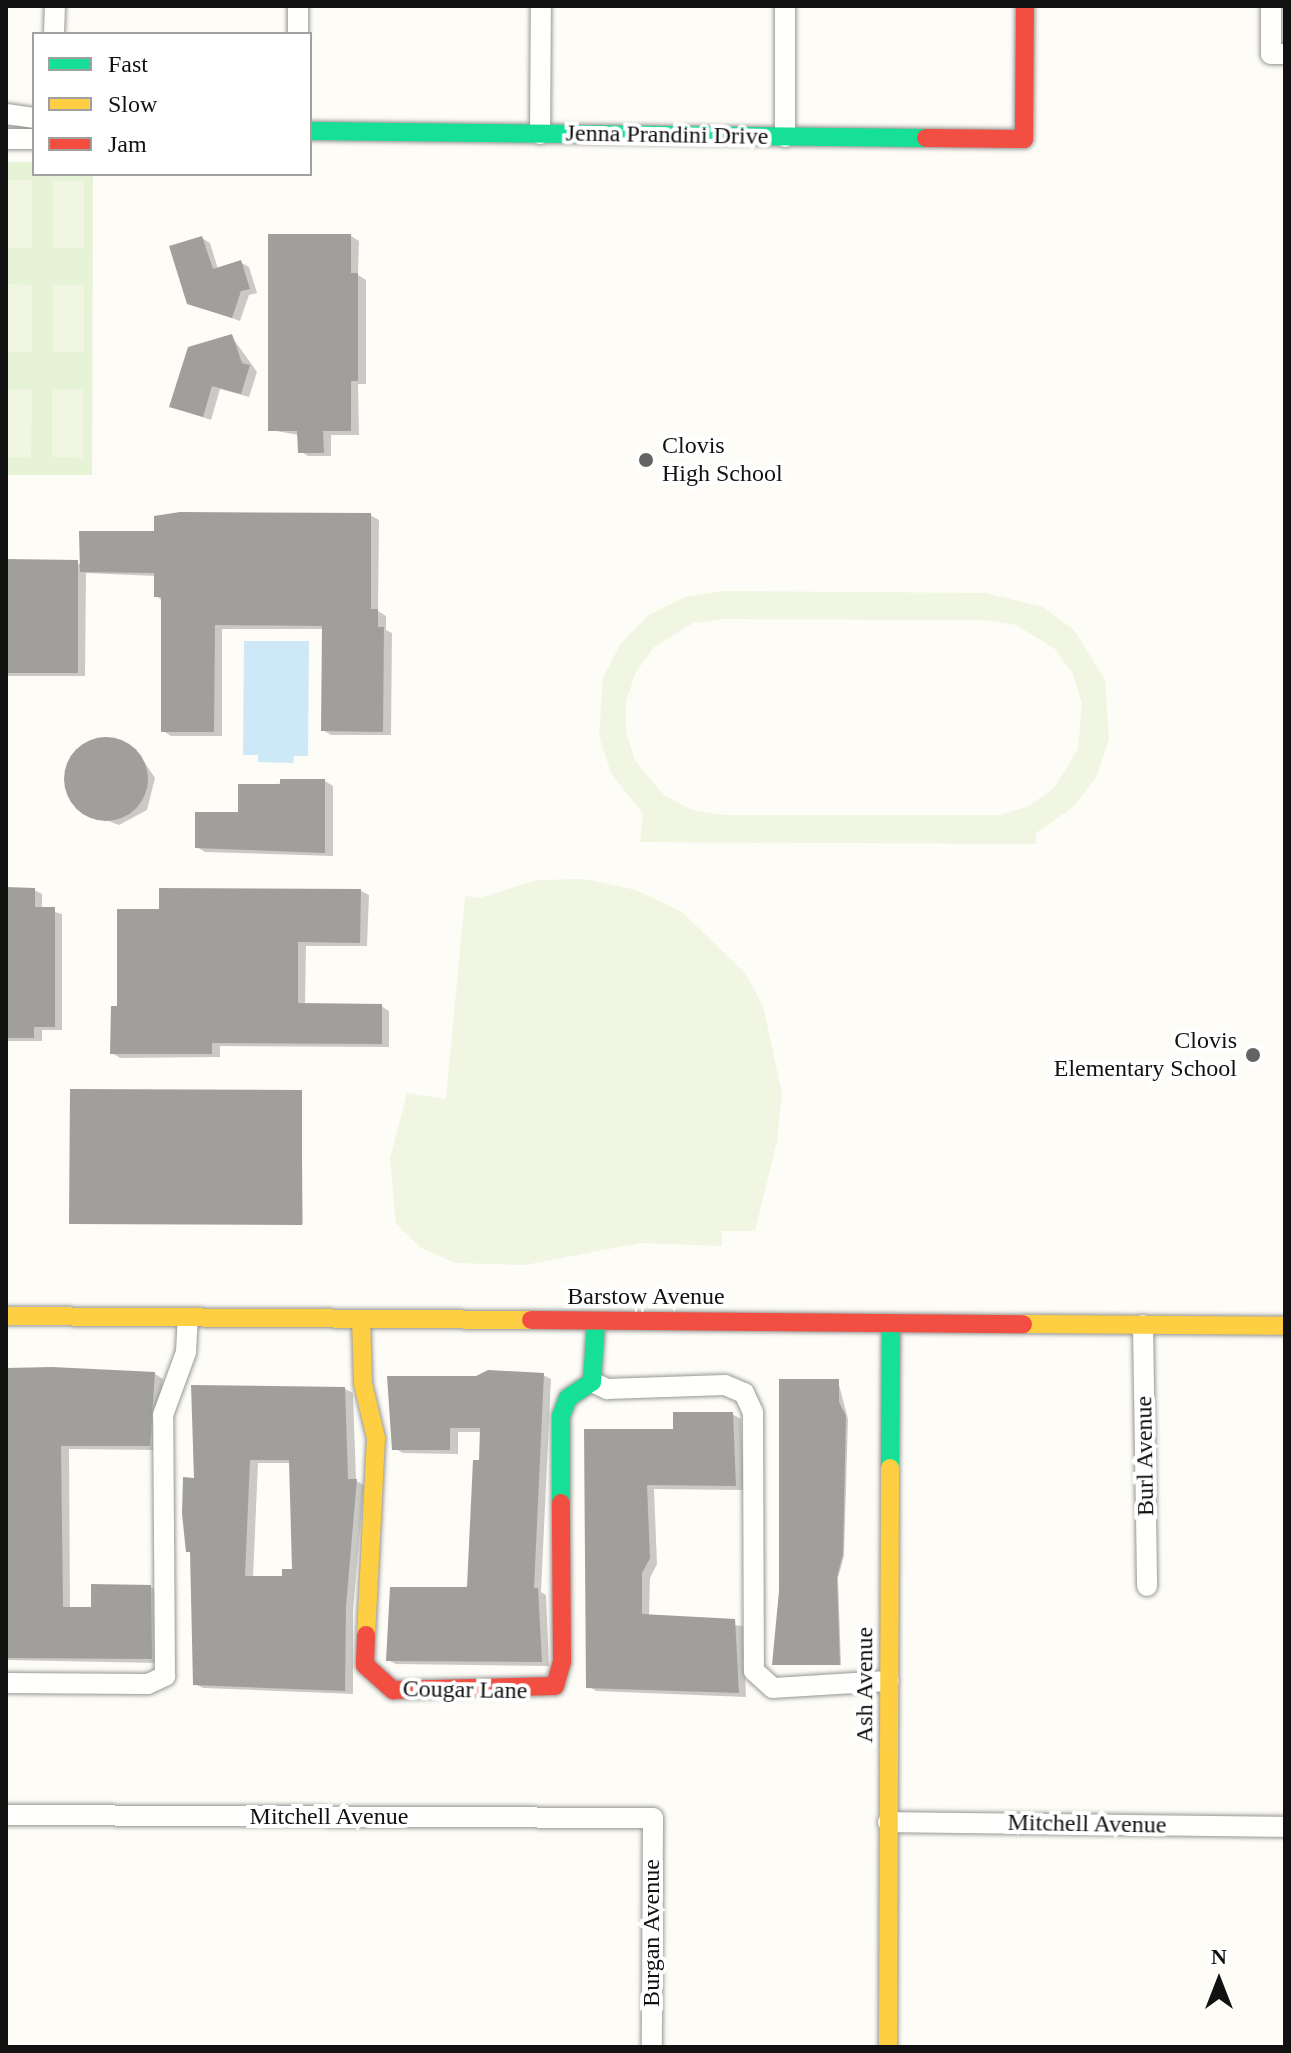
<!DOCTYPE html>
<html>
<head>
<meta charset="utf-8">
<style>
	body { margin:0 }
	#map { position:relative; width:1291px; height:2053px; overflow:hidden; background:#fdfcf7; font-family:"Times New Roman",serif }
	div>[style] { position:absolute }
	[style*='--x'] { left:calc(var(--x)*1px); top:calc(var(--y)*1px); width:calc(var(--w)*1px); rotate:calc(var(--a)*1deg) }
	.green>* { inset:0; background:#e7f3d7 }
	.pitch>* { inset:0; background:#f0f6e1 }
	.water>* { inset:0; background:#cde8f7 }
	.shadow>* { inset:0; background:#0003 }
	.building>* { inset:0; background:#a19f9c }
	.round { border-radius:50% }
	.roads { filter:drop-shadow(0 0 2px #979795) drop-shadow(0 0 2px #979795) }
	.street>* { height:20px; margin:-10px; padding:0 10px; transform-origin:10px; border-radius:10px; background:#fffffe }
	.fast>* { height:18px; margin:-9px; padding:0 9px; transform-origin:9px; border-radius:9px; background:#16e098 }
	.slow>* { height:18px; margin:-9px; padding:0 9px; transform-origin:9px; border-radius:9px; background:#ffcf43 }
	.jam>* { height:18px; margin:-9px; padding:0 9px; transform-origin:9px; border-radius:9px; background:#f24e42 }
	.dots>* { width:22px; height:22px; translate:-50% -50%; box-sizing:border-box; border:4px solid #fff; border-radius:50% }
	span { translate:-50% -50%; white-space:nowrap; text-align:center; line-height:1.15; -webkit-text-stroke:8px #fff; paint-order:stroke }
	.street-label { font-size:24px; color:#111 }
	.poi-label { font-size:24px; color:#111 }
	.left { translate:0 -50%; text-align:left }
	.right { translate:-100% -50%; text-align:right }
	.frame { position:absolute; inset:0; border:8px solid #111; pointer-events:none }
	.legend { position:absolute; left:32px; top:32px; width:280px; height:144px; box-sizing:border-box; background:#fff; border:2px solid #a0a0a0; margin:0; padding:10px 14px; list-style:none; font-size:24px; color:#111 }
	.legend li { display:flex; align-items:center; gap:16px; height:40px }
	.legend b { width:40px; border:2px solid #a0a0a0 }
	.north { position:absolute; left:1179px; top:1941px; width:80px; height:80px; -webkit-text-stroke:6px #fff; paint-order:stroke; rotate:0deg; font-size:22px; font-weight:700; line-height:32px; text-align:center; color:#111 }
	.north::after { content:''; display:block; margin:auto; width:28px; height:36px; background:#111; clip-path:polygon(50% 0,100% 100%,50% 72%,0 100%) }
</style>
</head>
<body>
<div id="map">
	<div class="green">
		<div style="clip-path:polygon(6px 162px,34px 162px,34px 174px,93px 174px,92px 475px,6px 475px)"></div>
	</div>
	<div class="pitch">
		<div style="clip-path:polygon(6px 180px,32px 180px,32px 248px,6px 248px)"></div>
		<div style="clip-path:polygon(53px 181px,84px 181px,84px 248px,53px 248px)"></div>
		<div style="clip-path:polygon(6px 284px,32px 285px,32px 352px,6px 352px)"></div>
		<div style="clip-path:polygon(53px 285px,84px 285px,84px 352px,53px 352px)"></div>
		<div style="clip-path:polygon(6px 390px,32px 390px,31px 458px,6px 457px)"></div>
		<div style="clip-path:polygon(52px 390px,83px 390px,83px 458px,52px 457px)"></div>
		<div style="clip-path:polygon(evenodd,724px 591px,985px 593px,1043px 607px,1074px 630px,1105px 680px,1109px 739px,1097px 776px,1073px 807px,1036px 833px,1036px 844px,640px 842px,643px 814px,611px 773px,599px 736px,603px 678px,621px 643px,649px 615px,685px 597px,724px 591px,723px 619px,985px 620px,1016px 625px,1055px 649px,1073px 674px,1082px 704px,1078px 749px,1054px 788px,1029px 806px,1000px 815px,723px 815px,692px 810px,665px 796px,635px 761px,626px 731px,626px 701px,636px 672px,654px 647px,693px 623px,723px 619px)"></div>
		<div style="clip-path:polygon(584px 879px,636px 890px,682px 912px,745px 973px,763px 1006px,782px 1093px,777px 1141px,755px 1231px,722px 1231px,722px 1246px,640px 1243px,525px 1265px,455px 1263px,421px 1248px,396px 1224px,390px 1159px,407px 1093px,446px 1099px,465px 896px,479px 898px,538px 880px)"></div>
	</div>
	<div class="water">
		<div style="clip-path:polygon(244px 641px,309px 641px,308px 756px,294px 756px,293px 763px,258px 762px,258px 755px,243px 755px)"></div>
	</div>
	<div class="shadow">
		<div style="clip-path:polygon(351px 236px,359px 241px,358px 275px,366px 280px,366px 384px,358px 384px,359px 435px,331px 435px,331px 456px,308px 456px,300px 451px,299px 435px,270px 430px)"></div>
		<div style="clip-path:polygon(202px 238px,210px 243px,218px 269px,240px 262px,249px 267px,257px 293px,249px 295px,240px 321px,189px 303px)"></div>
		<div style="clip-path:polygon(232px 337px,257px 372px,249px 397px,220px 389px,211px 420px,171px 406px)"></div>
		<div style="clip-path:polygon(370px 515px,379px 520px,378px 611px,386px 616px,386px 630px,392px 633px,391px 735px,331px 735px,323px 730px,324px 629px,222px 629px,222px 736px,171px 736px,163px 731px,163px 601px,156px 596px,156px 576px,86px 573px,85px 676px,6px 676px,6px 561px,81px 564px,156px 534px)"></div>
		<div style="clip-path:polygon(101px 740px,136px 750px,155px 778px,147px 810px,119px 825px,79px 810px,66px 788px,72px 756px)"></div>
		<div style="clip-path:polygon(325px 781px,333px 786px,333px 856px,205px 852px,197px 847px,240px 814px,240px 786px)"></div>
		<div style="clip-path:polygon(6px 889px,34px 890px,42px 894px,42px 909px,62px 914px,62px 1030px,42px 1030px,42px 1041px,6px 1041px)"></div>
		<div style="clip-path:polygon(361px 891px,369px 895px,367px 946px,306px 946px,305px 1005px,381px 1006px,389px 1011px,389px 1047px,220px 1046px,220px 1057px,120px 1058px,112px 1053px,119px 1008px,161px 911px)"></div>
		<div style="clip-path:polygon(301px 1092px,303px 1224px,71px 1223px)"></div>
		<div style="clip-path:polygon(6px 1370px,155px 1374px,163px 1379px,158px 1450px,69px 1449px,70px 1609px,93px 1609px,151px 1587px,159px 1592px,159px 1663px,6px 1660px)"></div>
		<div style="clip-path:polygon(543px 1375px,551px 1379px,541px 1592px,546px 1595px,549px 1666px,396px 1664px,388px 1660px,469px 1589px,482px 1432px,458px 1432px,458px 1454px,403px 1453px,394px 1448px,389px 1378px)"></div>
		<div style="clip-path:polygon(838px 1381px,848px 1419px,844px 1556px,838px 1578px,841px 1665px,776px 1665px)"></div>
		<div style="clip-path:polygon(evenodd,345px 1389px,353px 1393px,356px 1481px,364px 1485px,353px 1611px,353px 1694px,203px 1688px,195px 1684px,196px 1480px,345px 1389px,258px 1463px,291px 1463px,294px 1571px,284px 1578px,253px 1578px,258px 1463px)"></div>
		<div style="clip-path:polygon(732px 1414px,741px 1419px,744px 1490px,654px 1489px,657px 1564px,650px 1578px,649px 1617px,743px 1626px,746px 1697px,596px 1691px,588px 1686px,586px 1431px,675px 1431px)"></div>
	</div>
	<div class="building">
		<div style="clip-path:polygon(268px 234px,351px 234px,351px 273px,358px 273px,358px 381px,351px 381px,351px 431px,323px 431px,324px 453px,298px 453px,297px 431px,268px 431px)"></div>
		<div style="clip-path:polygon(202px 236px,213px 269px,241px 260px,250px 289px,241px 291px,232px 318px,187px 304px,169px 246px)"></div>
		<div style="clip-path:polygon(232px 334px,242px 363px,250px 365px,241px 394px,212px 386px,203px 417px,169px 407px,188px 347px)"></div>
		<div style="clip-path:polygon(180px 512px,371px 513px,371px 609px,378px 609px,378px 627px,384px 627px,383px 732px,321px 731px,322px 626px,215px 625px,214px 732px,161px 732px,161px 597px,154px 597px,154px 573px,80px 572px,79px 531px,154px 531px,154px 516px)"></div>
		<div style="clip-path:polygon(6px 559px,78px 560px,78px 673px,6px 673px)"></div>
		<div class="round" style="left:64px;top:737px;width:84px;height:84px"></div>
		<div style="clip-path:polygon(280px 779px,325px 779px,325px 853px,195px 848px,195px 812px,238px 812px,238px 784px,280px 784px)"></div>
		<div style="clip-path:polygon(6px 887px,35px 888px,35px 907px,55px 907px,55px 1027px,34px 1027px,34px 1038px,6px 1038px)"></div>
		<div style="clip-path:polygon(159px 888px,361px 889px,360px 943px,298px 942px,298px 1003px,382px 1004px,382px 1044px,212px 1043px,212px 1054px,110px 1054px,111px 1006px,117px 1006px,117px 909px,159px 909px)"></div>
		<div style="clip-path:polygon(70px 1089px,302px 1090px,302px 1225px,69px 1224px)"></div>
		<div style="clip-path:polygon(52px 1367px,155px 1372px,150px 1446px,61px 1446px,63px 1607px,91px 1607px,91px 1584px,151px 1585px,152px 1659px,6px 1658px,6px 1368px)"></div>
		<div style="clip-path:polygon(488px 1370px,544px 1373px,534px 1588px,538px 1588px,542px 1662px,386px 1661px,390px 1587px,467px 1587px,473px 1460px,479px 1460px,480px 1428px,450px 1428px,450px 1450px,392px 1450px,387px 1376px,476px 1376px)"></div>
		<div style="clip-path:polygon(779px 1379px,839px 1379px,839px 1402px,846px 1416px,843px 1554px,837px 1577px,840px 1665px,772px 1665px,779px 1591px)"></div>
		<div style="clip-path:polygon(evenodd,191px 1385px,345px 1387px,348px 1479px,357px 1479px,346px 1606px,345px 1691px,193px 1685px,190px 1552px,186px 1552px,182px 1514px,183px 1477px,194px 1478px,191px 1385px,250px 1460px,289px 1460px,292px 1569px,282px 1569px,282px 1576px,245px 1576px,250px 1460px)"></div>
		<div style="clip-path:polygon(673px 1412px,733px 1412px,736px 1486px,647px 1485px,650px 1558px,642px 1573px,642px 1614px,735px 1619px,739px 1693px,586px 1688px,584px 1429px,673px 1429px)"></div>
	</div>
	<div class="roads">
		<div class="street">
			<div style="--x:1271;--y:6;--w:48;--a:90"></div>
			<div style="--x:1271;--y:54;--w:14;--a:0"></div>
			<div style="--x:54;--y:34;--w:28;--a:-88"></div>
			<div style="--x:298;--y:34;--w:28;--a:-90"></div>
			<div style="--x:6;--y:114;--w:28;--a:8"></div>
			<div style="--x:540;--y:134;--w:128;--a:-89.6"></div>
			<div style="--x:785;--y:137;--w:131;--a:-90"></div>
			<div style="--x:6;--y:139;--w:28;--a:0"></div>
			<div style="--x:1143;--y:1325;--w:261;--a:89.1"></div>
			<div style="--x:592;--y:1382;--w:17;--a:25"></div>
			<div style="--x:607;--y:1389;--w:118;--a:-1.9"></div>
			<div style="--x:725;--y:1385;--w:21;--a:23"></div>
			<div style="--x:744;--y:1393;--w:21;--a:65"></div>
			<div style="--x:753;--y:1412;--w:259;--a:89.8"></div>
			<div style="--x:754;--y:1671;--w:25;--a:42"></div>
			<div style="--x:773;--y:1688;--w:116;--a:-3.5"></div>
			<div style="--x:6;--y:1683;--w:142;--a:0.4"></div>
			<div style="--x:148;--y:1684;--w:19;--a:-25"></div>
			<div style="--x:165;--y:1676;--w:261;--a:-90.4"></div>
			<div style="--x:163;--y:1415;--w:67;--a:-69.9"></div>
			<div style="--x:186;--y:1352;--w:34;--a:-87"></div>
			<div style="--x:6;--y:1815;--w:647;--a:0.27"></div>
			<div style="--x:653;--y:1818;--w:229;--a:90.3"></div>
			<div style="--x:888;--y:1822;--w:397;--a:0.7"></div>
		</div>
		<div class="fast">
			<div style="--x:310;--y:131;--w:616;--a:0.65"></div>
			<div style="--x:890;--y:1468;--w:145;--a:-89.6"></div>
			<div style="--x:561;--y:1503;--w:87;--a:-90"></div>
			<div style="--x:561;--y:1416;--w:19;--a:-69"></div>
			<div style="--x:568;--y:1398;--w:29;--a:-34"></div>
			<div style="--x:592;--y:1382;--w:61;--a:-86.2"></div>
		</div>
		<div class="slow">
			<div style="--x:6;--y:1316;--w:525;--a:0.44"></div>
			<div style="--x:361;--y:1319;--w:65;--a:88.2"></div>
			<div style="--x:363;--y:1384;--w:56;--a:76.5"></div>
			<div style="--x:376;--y:1438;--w:197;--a:92.9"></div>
			<div style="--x:1023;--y:1324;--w:262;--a:0.4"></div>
			<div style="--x:888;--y:2047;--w:579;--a:-89.8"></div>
		</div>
		<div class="jam">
			<div style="--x:926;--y:138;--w:98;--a:0.6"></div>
			<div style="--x:1024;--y:139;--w:133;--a:-89.6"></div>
			<div style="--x:531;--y:1320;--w:492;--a:0.5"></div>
			<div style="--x:366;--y:1635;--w:30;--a:92"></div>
			<div style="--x:365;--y:1665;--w:38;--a:42"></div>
			<div style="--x:393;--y:1690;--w:162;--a:-1.4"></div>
			<div style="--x:555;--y:1686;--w:25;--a:-74"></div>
			<div style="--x:562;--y:1662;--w:159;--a:-90.4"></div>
		</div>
	</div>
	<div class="dots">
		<div style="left:646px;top:460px;background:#646362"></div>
		<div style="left:1253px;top:1055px;background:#646362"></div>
	</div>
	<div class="street-label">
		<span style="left:667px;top:135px;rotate:1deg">Jenna Prandini Drive</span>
		<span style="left:646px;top:1297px">Barstow Avenue</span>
		<span style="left:1145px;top:1456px;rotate:-91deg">Burl Avenue</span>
		<span style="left:865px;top:1685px;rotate:-90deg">Ash Avenue</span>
		<span style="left:465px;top:1690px;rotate:1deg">Cougar Lane</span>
		<span style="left:329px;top:1817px">Mitchell Avenue</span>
		<span style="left:1087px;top:1824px;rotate:1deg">Mitchell Avenue</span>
		<span style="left:652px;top:1933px;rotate:-90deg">Burgan Avenue</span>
	</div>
	<div class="poi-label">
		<span class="left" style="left:662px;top:460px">Clovis<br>High School</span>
		<span class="right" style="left:1237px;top:1055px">Clovis<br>Elementary School</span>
	</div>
	<div class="frame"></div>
	<ul class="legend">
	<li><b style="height:10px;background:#16e098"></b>Fast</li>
	<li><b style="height:10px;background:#ffcf43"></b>Slow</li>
	<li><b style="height:10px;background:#f24e42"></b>Jam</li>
	</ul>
	<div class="north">N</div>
</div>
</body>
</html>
